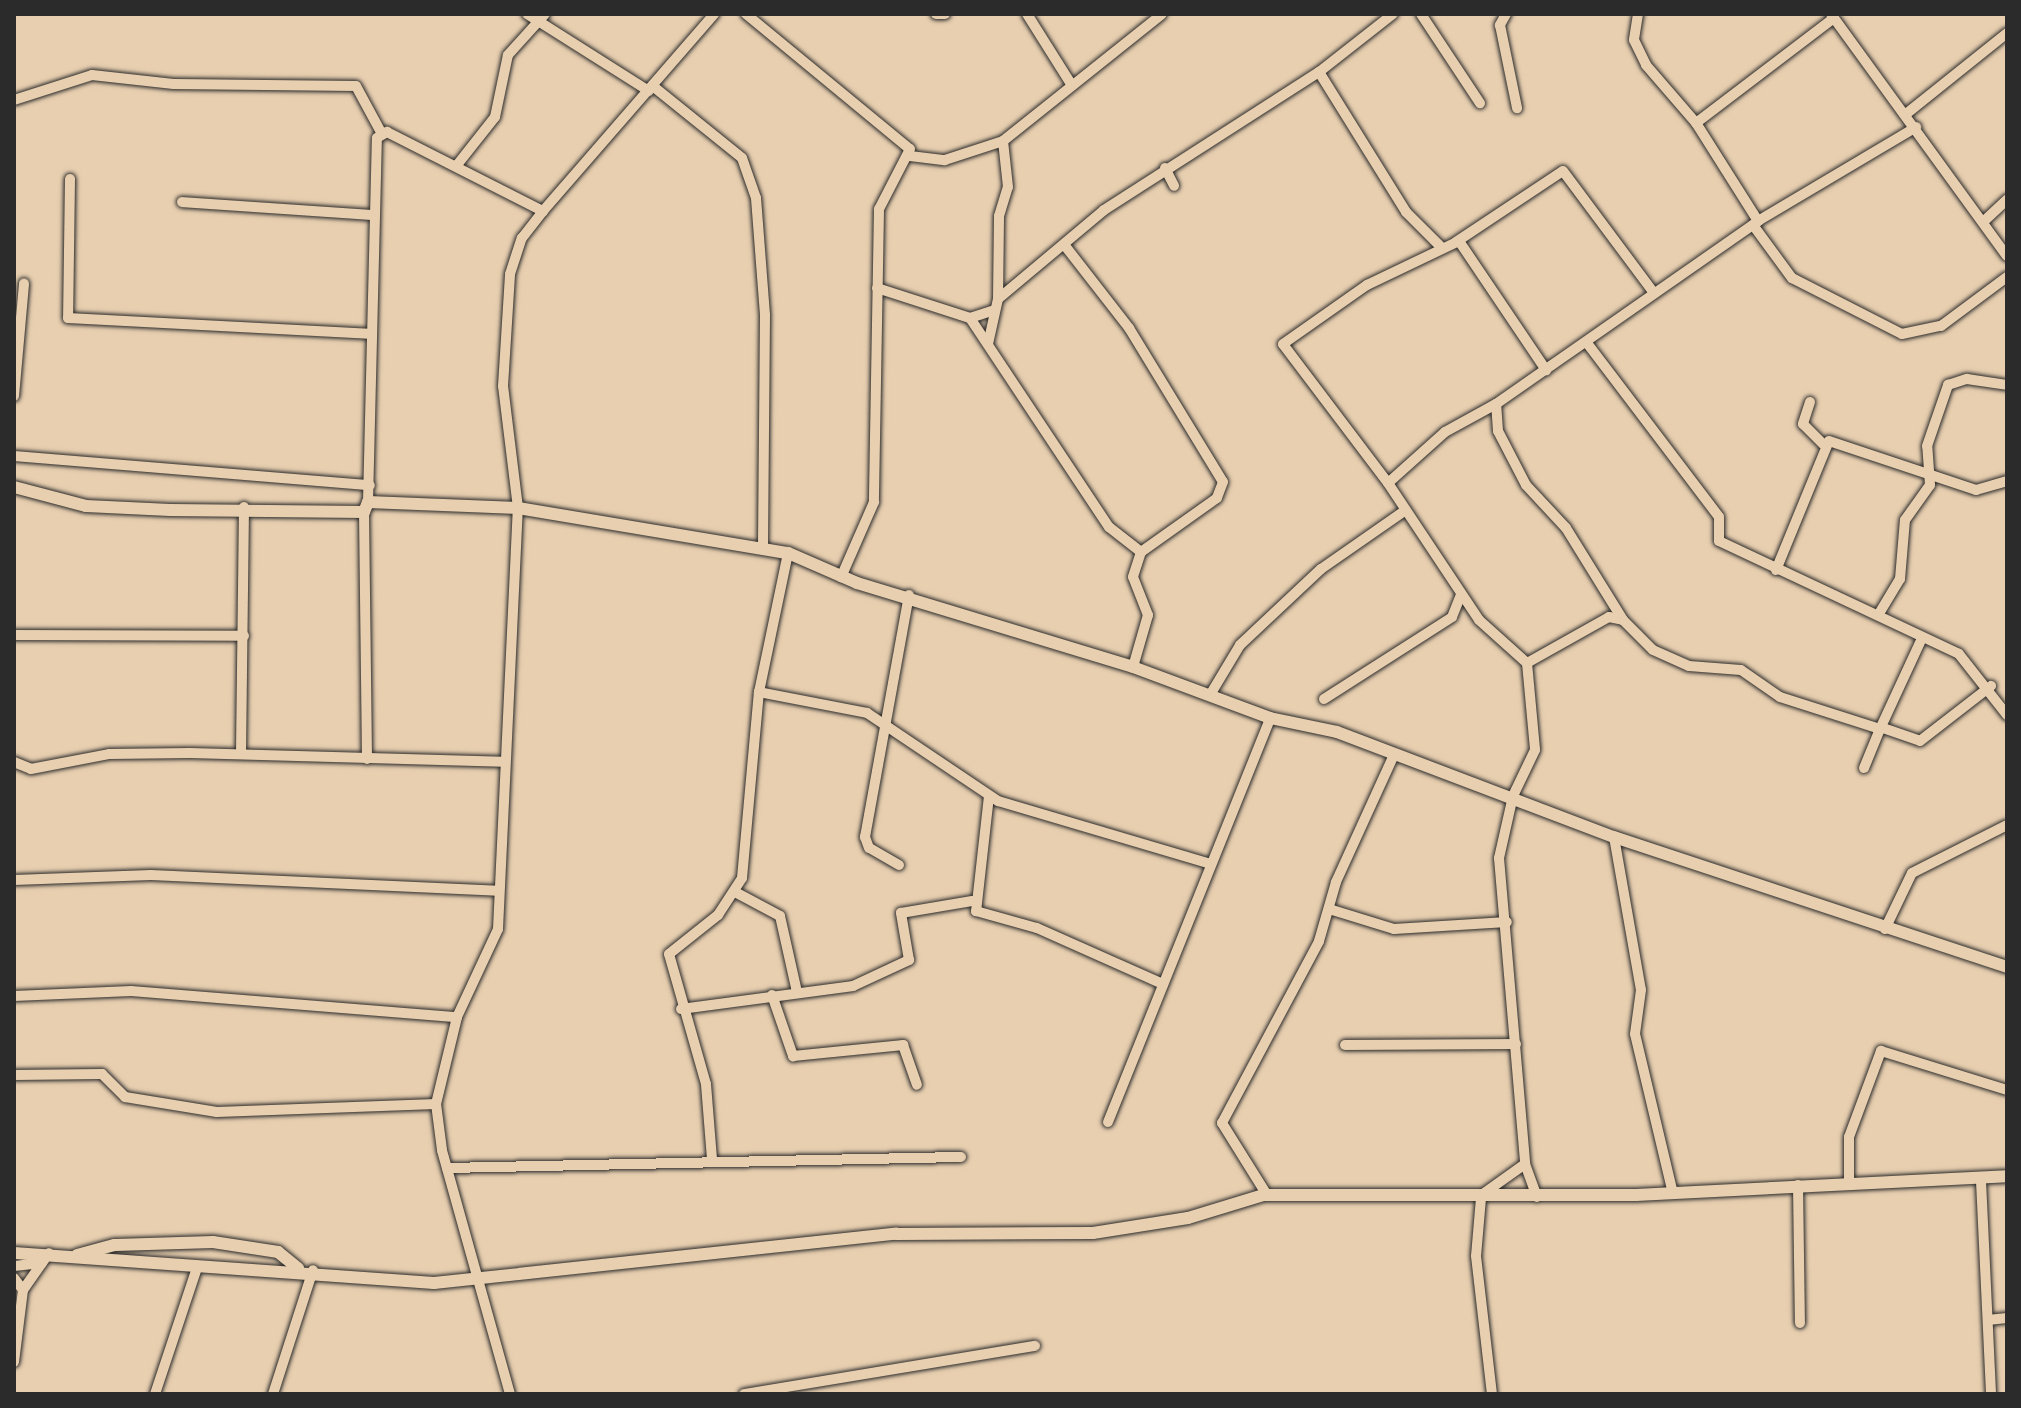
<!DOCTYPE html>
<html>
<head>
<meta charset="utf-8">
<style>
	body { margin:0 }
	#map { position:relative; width:2021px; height:1408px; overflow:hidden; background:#e8cfb0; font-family:"Playpen Sans",sans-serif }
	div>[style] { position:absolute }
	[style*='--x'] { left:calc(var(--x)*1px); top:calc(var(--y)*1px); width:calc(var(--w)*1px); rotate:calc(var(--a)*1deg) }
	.roads { filter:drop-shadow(0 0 2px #2b2b2b) drop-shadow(0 0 2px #2b2b2b) }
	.minor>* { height:10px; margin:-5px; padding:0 5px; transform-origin:5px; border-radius:5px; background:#e8cfb0 }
	.tertiary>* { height:12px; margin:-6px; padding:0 6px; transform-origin:6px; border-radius:6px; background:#e8cfb0 }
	span { translate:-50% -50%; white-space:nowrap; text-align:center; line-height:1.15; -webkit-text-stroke:6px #e8cfb0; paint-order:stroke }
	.frame { position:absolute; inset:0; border:16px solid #2b2b2b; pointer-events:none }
</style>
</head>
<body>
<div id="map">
	<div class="roads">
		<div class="minor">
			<div style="--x:527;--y:14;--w:144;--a:32.3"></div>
			<div style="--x:746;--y:14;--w:212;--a:39.5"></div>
			<div style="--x:910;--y:149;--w:68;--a:117.3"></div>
			<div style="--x:879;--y:209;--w:293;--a:91"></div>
			<div style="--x:874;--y:502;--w:82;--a:113.7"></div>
			<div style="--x:936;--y:14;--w:9;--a:0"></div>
			<div style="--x:1027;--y:14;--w:83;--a:57.8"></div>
			<div style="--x:1421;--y:14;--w:107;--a:56.5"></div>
			<div style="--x:1506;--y:14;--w:13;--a:119"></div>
			<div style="--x:1500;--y:25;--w:85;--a:78.4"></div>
			<div style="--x:1638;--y:14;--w:26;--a:99"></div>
			<div style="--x:1634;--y:40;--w:28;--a:64"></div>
			<div style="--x:1646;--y:65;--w:77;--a:49.2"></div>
			<div style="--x:1831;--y:14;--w:299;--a:54"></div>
			<div style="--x:1319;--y:72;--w:165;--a:58.1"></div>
			<div style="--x:1406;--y:212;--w:49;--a:45"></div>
			<div style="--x:654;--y:87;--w:113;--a:38.9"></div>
			<div style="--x:742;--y:158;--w:42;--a:70.7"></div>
			<div style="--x:756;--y:198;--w:117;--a:85.6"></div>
			<div style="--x:765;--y:315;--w:233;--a:90.5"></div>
			<div style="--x:14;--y:100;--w:82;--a:-17.8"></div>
			<div style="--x:92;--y:75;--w:82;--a:6.3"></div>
			<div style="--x:174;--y:84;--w:182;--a:0.6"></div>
			<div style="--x:356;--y:86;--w:55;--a:61.6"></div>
			<div style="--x:1906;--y:114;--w:129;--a:-38.7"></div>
			<div style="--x:910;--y:156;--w:35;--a:7"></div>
			<div style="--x:945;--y:160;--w:61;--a:-18.1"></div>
			<div style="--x:1003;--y:141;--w:203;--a:-38.6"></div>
			<div style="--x:457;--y:165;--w:61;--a:-51.6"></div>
			<div style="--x:495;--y:117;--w:63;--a:-78.2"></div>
			<div style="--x:508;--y:55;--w:55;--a:-47.9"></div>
			<div style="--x:1165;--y:168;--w:20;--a:63"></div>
			<div style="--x:70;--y:179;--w:139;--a:90.8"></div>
			<div style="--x:68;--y:318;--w:301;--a:3"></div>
			<div style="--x:182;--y:202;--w:189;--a:3.9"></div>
			<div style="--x:1758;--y:221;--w:116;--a:-122.3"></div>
			<div style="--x:1696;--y:123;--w:173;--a:-37.3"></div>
			<div style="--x:1983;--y:222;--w:33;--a:-43"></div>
			<div style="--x:1753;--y:225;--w:66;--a:53.7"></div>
			<div style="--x:1792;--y:278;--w:123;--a:27"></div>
			<div style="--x:1902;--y:334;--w:40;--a:-12"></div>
			<div style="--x:1941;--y:326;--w:82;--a:-36.6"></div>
			<div style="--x:1456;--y:242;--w:128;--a:-33.6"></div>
			<div style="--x:1563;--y:171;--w:152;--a:53.3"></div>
			<div style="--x:1066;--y:247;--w:103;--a:52.1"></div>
			<div style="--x:1129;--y:328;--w:180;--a:58.6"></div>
			<div style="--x:1223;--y:482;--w:17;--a:111"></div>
			<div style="--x:1217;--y:498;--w:93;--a:144.6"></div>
			<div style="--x:877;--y:288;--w:98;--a:17.9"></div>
			<div style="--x:970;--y:318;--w:251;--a:56.4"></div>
			<div style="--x:1109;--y:527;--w:41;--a:38"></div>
			<div style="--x:1141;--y:552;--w:26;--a:108"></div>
			<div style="--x:1133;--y:577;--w:41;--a:68.5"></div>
			<div style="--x:1148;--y:615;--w:54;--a:106.1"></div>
			<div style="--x:998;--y:299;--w:83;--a:-89.3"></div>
			<div style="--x:999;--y:216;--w:30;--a:-73"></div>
			<div style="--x:1008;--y:187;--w:46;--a:-96.2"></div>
			<div style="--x:970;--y:318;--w:25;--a:-18"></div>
			<div style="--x:1587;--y:343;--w:218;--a:52.8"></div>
			<div style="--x:1719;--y:517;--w:24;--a:90"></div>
			<div style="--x:1719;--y:541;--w:265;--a:25.2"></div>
			<div style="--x:1959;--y:654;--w:78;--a:51.8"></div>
			<div style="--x:988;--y:344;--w:46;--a:-77.5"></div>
			<div style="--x:998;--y:299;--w:138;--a:-40"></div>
			<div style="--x:1104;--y:210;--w:255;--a:-32.7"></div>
			<div style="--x:1319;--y:72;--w:94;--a:-38.1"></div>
			<div style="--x:14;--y:396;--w:113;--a:-84.9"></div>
			<div style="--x:1810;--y:402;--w:23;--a:108"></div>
			<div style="--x:1803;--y:424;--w:28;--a:45"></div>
			<div style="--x:1496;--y:404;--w:58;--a:151.2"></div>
			<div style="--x:1445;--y:432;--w:76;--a:138.2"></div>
			<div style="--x:1388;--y:483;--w:164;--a:56.4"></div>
			<div style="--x:1479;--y:620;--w:64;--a:41.9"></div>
			<div style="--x:1527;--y:663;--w:87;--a:84.7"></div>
			<div style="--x:1535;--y:750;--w:51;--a:115.6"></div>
			<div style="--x:1513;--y:796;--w:64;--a:102.7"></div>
			<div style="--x:1499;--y:858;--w:307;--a:85.1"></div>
			<div style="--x:1525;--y:1164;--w:35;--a:70"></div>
			<div style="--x:14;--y:456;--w:357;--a:4.7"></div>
			<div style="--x:1388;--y:483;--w:174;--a:-127.1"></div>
			<div style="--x:1283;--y:344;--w:103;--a:-35.1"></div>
			<div style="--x:1367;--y:285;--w:102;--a:-25.6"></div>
			<div style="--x:1459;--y:241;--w:156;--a:56"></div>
			<div style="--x:368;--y:502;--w:364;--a:-88.6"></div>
			<div style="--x:377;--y:138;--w:12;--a:-31"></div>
			<div style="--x:387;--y:132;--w:175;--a:26.9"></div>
			<div style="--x:364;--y:512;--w:247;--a:89.3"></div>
			<div style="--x:1776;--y:570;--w:139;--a:-67.7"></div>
			<div style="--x:1829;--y:441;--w:155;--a:18.4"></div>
			<div style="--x:1976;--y:490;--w:32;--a:-16"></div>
			<div style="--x:1880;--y:612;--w:39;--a:-59"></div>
			<div style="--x:1900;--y:579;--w:59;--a:-85.2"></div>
			<div style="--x:1905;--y:520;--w:43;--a:-54.5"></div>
			<div style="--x:1930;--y:485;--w:39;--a:-94"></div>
			<div style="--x:1927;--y:446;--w:65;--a:-71"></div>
			<div style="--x:1948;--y:385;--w:20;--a:-18"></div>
			<div style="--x:1967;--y:379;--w:40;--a:8.5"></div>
			<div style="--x:1623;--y:620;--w:108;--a:-121.8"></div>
			<div style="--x:1566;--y:528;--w:59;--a:-132.9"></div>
			<div style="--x:1526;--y:485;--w:61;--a:-117.4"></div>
			<div style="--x:1498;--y:431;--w:27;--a:-94"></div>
			<div style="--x:1496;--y:404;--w:320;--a:-34.9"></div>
			<div style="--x:1758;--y:221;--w:184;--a:-30.7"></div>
			<div style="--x:14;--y:635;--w:230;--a:0.2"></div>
			<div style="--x:1527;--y:663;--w:94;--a:-29.3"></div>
			<div style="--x:1609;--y:617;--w:14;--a:12"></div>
			<div style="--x:1623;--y:620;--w:42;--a:45"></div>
			<div style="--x:1653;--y:650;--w:39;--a:24"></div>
			<div style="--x:1689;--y:666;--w:52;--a:4.4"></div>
			<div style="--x:1741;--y:670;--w:47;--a:34.7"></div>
			<div style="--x:1780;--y:697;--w:105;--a:17.7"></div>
			<div style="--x:1880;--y:729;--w:100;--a:-65.2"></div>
			<div style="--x:759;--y:692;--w:110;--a:11"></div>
			<div style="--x:867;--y:713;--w:158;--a:33.9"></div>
			<div style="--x:998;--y:801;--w:222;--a:16.5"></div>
			<div style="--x:1210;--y:695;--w:58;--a:-59"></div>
			<div style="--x:1240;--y:645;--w:111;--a:-43.2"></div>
			<div style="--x:1321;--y:569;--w:103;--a:-34.8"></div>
			<div style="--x:1324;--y:699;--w:152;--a:-32.6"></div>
			<div style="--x:1452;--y:617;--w:24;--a:-68"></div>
			<div style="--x:1883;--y:728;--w:39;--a:19"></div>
			<div style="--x:1920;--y:741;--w:90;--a:-37.8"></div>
			<div style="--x:241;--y:753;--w:246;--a:-89.3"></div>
			<div style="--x:14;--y:762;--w:18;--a:22"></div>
			<div style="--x:31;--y:769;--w:79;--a:-10.9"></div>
			<div style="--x:109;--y:754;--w:81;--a:-0.7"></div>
			<div style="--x:190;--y:753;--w:313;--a:1.6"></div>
			<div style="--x:1864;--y:768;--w:42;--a:-67.7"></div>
			<div style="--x:989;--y:796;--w:116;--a:96.4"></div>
			<div style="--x:976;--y:911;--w:63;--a:15.6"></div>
			<div style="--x:1037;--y:928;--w:138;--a:24"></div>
			<div style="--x:1614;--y:837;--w:155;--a:80"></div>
			<div style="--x:1641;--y:990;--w:44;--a:97.8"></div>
			<div style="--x:1635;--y:1034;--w:163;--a:76.6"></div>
			<div style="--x:899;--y:865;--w:34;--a:-150"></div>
			<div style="--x:869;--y:848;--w:12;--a:-110"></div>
			<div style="--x:865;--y:837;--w:246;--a:-79.7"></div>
			<div style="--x:14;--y:880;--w:137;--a:-2.1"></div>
			<div style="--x:151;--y:875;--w:347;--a:2.6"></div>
			<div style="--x:735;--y:892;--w:51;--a:28.1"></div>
			<div style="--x:780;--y:916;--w:78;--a:77.4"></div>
			<div style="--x:1329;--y:909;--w:68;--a:17.1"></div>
			<div style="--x:1394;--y:929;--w:113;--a:-3.5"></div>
			<div style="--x:1885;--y:929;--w:62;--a:-64.3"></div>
			<div style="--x:1912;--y:873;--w:106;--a:-26.8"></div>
			<div style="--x:772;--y:995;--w:65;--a:71"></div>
			<div style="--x:793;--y:1056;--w:111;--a:-5.7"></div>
			<div style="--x:903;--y:1045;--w:42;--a:70.7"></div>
			<div style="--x:14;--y:996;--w:117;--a:-2.4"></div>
			<div style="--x:131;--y:991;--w:327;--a:4.6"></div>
			<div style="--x:681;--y:1009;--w:174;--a:-7.6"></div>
			<div style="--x:853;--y:986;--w:62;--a:-24.9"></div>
			<div style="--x:909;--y:960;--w:48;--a:-99.7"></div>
			<div style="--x:901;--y:913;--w:72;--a:-9.6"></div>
			<div style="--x:1345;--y:1045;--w:171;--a:-0.3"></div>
			<div style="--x:14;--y:1075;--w:88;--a:-0.7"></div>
			<div style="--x:102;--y:1074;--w:33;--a:45"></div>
			<div style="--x:125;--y:1097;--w:93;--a:9.3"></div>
			<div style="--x:217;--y:1112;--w:219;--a:-2.1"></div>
			<div style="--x:1108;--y:1122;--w:435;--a:-68.1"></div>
			<div style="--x:712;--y:1159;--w:75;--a:-94.6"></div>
			<div style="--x:706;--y:1084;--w:135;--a:-105.9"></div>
			<div style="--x:669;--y:954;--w:63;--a:-38.5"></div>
			<div style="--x:718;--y:915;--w:44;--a:-57"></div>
			<div style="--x:742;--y:878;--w:187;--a:-84.8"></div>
			<div style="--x:759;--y:692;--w:142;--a:-78.2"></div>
			<div style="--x:447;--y:1168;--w:514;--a:-1.23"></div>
			<div style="--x:1981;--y:1181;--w:213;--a:87.3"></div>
			<div style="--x:1849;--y:1182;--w:45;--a:-90"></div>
			<div style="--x:1849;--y:1137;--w:92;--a:-69.6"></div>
			<div style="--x:1881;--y:1051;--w:132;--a:17.2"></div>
			<div style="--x:1798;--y:1185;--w:138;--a:89.2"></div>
			<div style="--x:1267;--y:1195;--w:85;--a:-122"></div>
			<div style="--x:1222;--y:1123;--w:206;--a:-61.9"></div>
			<div style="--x:1319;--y:941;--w:61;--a:-73.9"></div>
			<div style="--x:1336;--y:882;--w:140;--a:-65.5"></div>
			<div style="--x:1480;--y:1196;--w:55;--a:-35.4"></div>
			<div style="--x:1481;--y:1198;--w:58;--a:94.9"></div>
			<div style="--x:1476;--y:1256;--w:139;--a:83.4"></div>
			<div style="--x:14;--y:1266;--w:28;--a:-6"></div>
			<div style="--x:14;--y:1278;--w:15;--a:53"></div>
			<div style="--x:1988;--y:1320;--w:19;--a:-6"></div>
			<div style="--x:14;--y:1362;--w:73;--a:-82.9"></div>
			<div style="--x:23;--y:1290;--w:45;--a:-54.9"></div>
			<div style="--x:155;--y:1394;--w:130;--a:-71.6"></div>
			<div style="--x:273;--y:1394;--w:130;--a:-72.1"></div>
			<div style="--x:510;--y:1394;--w:253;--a:-105.6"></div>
			<div style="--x:442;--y:1150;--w:46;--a:-97.4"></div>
			<div style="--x:436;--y:1104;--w:89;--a:-76.4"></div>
			<div style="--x:457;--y:1017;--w:97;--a:-65"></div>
			<div style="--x:498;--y:929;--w:421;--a:-87.3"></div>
			<div style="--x:518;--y:508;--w:123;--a:-97"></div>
			<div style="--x:503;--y:386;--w:112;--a:-86.4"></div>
			<div style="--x:510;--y:274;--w:38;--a:-72"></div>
			<div style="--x:522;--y:238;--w:34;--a:-52"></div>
			<div style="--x:543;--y:211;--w:261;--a:-49"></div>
			<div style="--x:744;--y:1394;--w:295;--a:-9.4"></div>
		</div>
		<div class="tertiary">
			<div style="--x:14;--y:487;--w:74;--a:14.8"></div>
			<div style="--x:86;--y:506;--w:84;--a:2.7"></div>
			<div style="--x:170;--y:510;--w:194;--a:0.6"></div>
			<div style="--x:364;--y:512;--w:11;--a:-68"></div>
			<div style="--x:368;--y:502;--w:150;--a:2.3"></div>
			<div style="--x:518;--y:508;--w:274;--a:9.5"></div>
			<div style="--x:788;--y:553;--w:75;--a:23.5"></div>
			<div style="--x:857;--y:583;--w:288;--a:16.9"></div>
			<div style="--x:1133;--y:667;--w:146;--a:20.4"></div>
			<div style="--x:1270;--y:718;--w:68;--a:11.8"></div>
			<div style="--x:1337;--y:732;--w:296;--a:20.8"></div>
			<div style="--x:1614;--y:837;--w:414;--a:18.3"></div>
			<div style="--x:14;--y:1253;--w:421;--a:4.1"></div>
			<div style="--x:434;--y:1283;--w:465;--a:-6.1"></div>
			<div style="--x:896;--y:1234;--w:197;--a:-0.3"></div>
			<div style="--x:1093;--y:1233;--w:96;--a:-9"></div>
			<div style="--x:1188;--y:1218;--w:78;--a:-17"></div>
			<div style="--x:1263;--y:1195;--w:373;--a:0"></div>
			<div style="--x:1636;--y:1195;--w:371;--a:-2.9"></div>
			<div style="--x:77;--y:1255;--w:39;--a:-15"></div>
			<div style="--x:115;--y:1245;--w:98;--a:-1.8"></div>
			<div style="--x:213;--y:1242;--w:66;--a:8.7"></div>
			<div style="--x:278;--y:1252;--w:26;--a:39"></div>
		</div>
	</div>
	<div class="frame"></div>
</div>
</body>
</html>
